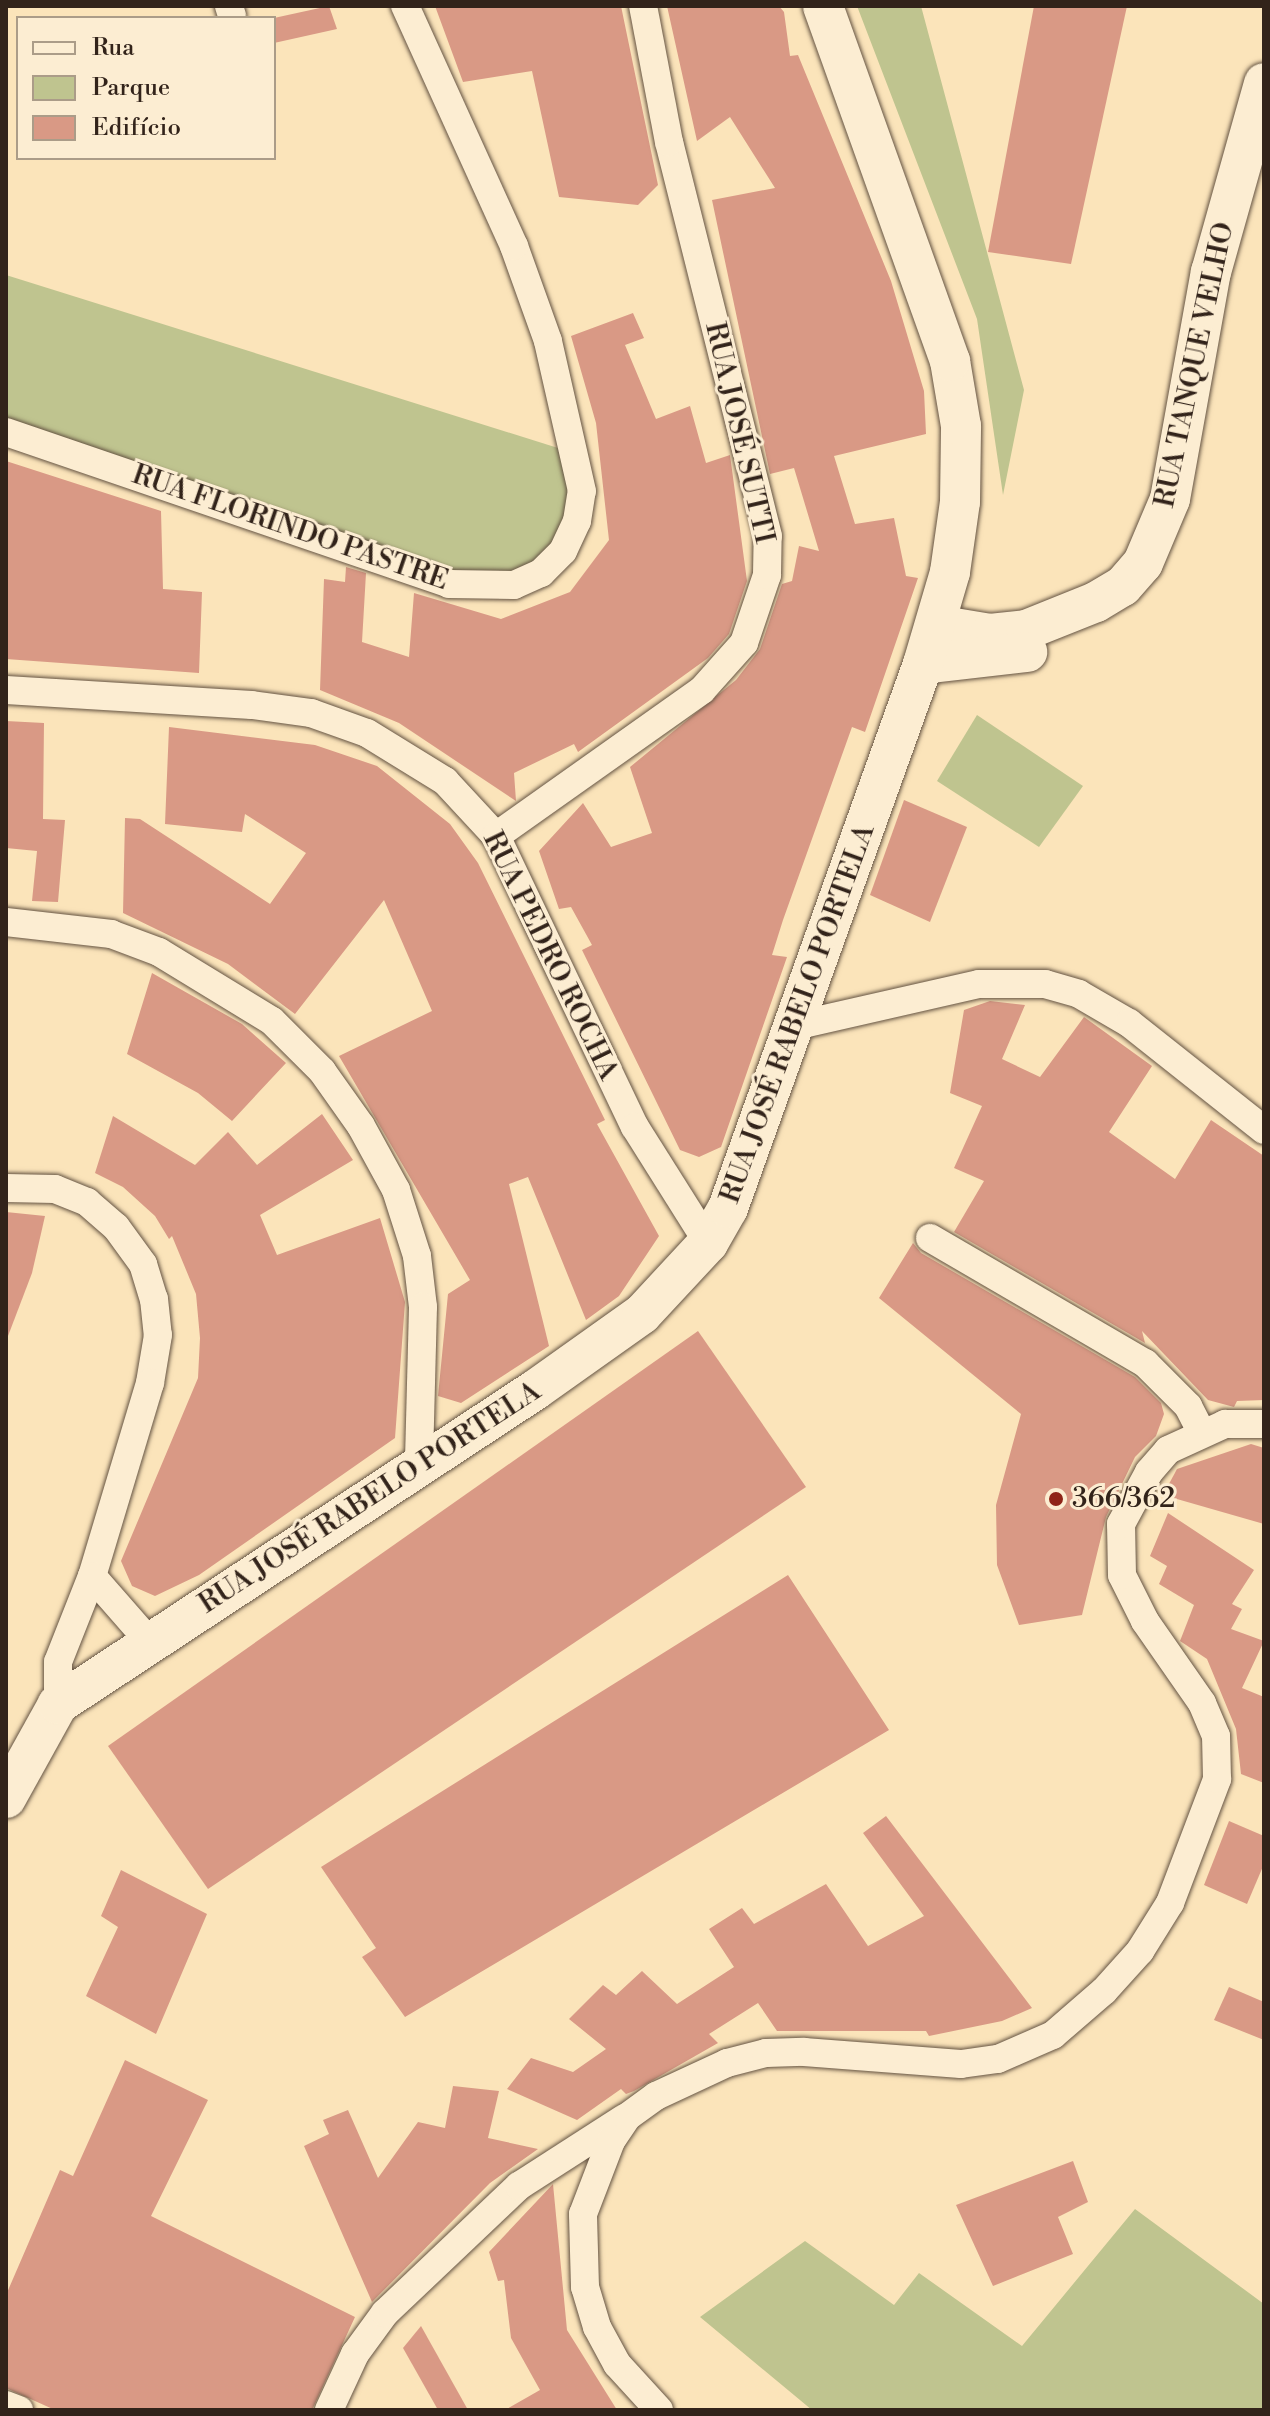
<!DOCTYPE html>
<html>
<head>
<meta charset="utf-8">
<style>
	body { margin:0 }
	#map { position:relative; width:1270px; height:2416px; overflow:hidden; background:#fbe4ba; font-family:"Libre Bodoni",serif }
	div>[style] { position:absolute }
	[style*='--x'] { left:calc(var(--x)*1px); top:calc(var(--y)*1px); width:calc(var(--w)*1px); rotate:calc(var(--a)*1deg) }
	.green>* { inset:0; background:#bfc48f }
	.building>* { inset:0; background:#d99985 }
	.roads { filter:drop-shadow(0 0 2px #645342) drop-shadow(0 0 2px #645342) }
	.street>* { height:28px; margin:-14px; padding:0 14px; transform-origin:14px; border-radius:14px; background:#fcedd2 }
	.secondary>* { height:40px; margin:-20px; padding:0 20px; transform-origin:20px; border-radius:20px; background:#fcedd2 }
	.dots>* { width:22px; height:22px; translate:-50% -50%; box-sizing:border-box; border:4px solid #fcedd2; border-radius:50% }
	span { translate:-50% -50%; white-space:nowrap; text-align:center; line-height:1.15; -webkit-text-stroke:6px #fcedd2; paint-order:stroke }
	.street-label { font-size:28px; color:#32231a }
	.poi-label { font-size:28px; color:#32231a }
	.left { translate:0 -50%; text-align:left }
	.frame { position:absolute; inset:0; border:8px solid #32231a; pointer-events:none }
	.legend { position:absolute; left:16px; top:16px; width:260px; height:144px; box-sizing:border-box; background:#fcedd2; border:2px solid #ab9c88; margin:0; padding:10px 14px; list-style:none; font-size:24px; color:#32231a }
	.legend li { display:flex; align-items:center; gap:16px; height:40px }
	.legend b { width:40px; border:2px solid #ab9c88 }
</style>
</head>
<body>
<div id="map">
	<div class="green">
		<div style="clip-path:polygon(857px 6px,921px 6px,1024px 390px,1003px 495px,977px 319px)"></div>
		<div style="clip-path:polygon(6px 275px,577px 454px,577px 521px,514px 585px,449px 584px,6px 443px)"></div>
		<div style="clip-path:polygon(977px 715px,1083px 786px,1039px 847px,937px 781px)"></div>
		<div style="clip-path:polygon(1135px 2209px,1264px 2304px,1264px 2410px,812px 2410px,700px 2317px,805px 2241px,894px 2305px,919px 2273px,1022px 2346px)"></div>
	</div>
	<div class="building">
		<div style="clip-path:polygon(329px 6px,337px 29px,274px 43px,274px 18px)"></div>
		<div style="clip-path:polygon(435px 6px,621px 6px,658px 185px,638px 205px,559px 197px,532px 71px,463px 82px)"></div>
		<div style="clip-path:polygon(667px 6px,779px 6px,784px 12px,790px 56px,798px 55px,891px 281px,924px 391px,926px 434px,834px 456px,855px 524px,894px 518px,906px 576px,918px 578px,865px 732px,852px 727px,783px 920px,772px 955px,787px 957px,721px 1147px,699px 1157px,680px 1150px,582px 950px,592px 945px,571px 907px,559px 909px,539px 851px,583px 803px,611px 847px,652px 833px,630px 767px,736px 680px,760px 649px,782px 584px,792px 581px,799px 546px,819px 551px,794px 468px,770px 474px,712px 200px,775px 188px,730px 117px,697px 141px)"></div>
		<div style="clip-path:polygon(1034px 6px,1127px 6px,1071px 264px,988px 252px)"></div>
		<div style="clip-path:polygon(633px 313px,644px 338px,625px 345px,656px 419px,690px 406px,706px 463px,730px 455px,747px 581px,729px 634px,708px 658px,578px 752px,574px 744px,514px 773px,516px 801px,399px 723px,320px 690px,324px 579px,345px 582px,346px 567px,366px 573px,362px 642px,409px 657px,414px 593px,501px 619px,570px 592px,609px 540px,596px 423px,571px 336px)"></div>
		<div style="clip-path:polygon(6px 461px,161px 511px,163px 589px,202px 592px,199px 673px,6px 659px)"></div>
		<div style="clip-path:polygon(6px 721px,44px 723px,43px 819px,65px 820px,58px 902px,32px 901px,37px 851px,6px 848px)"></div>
		<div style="clip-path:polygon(169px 727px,315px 745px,377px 766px,450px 824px,478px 863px,605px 1120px,597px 1124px,659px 1236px,619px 1296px,586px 1320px,528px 1177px,509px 1184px,549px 1346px,461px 1403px,438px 1396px,448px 1294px,470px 1280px,339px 1056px,432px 1011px,384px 900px,295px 1014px,228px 964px,123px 913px,125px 818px,140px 819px,270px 904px,306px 853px,245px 814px,242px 832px,165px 824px)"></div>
		<div style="clip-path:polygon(904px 800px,967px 827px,930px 922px,870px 895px)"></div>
		<div style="clip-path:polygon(152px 973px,242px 1024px,286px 1063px,232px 1121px,198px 1093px,127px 1054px)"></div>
		<div style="clip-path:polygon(990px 1001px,1025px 1005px,1002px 1059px,1040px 1077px,1084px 1017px,1152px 1066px,1109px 1132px,1175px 1179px,1211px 1120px,1264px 1156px,1264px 1400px,1237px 1401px,1234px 1407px,1208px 1400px,1142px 1331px,1145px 1343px,954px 1232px,984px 1181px,954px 1168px,982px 1106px,950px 1093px,964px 1010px)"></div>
		<div style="clip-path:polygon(322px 1114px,353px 1160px,260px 1215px,277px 1255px,380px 1218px,405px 1302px,395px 1438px,199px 1575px,155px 1596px,132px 1586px,121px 1561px,198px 1378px,200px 1338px,196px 1294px,172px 1236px,169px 1239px,155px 1216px,123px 1187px,95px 1173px,113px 1116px,195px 1165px,228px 1132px,257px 1165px)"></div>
		<div style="clip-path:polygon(6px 1212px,45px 1216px,32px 1273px,8px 1336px)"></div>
		<div style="clip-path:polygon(913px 1243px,921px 1253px,1135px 1377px,1161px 1403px,1164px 1414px,1156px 1436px,1135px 1457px,1106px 1517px,1082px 1615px,1019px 1625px,997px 1565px,996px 1505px,1021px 1414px,879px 1298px)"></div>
		<div style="clip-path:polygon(698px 1331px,806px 1487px,208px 1889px,108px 1746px)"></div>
		<div style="clip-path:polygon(1251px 1444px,1264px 1448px,1264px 1524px,1163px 1495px,1177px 1469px)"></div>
		<div style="clip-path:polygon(1168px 1513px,1254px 1570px,1232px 1604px,1242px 1609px,1231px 1629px,1264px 1641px,1242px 1688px,1264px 1697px,1264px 1783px,1241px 1774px,1236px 1729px,1207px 1659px,1180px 1641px,1194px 1605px,1159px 1584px,1167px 1566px,1150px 1556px)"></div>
		<div style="clip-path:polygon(788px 1575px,889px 1730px,405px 2017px,362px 1957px,376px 1948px,321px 1867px)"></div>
		<div style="clip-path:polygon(886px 1816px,1032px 2008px,1002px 2021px,929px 2036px,926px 2031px,777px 2031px,758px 2003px,709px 2034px,718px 2043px,634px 2091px,626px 2094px,621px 2089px,577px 2120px,507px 2089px,531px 2058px,573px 2072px,606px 2049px,569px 2019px,603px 1985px,616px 1995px,642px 1971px,677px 2004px,734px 1967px,709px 1929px,742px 1908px,754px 1924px,826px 1884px,868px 1946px,924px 1916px,863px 1833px)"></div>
		<div style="clip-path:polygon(1229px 1821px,1264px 1836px,1264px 1864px,1247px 1904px,1204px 1885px)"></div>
		<div style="clip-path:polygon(121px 1870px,207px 1914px,156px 2034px,86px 1996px,118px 1927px,101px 1916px)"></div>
		<div style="clip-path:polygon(1229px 1987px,1264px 2002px,1264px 2040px,1214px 2020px)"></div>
		<div style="clip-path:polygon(125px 2060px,208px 2100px,151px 2216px,355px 2317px,312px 2410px,55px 2410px,6px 2388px,6px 2295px,60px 2170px,73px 2176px)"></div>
		<div style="clip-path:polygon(453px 2086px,499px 2091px,488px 2138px,538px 2149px,490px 2183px,372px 2302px,304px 2146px,329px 2134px,323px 2120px,348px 2110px,378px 2178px,418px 2122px,445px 2128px)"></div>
		<div style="clip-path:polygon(1073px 2161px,1088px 2202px,1058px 2217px,1073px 2254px,993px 2286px,956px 2205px)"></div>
		<div style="clip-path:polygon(553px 2184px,567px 2330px,617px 2410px,505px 2410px,540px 2390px,511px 2338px,504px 2280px,498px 2281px,489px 2252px)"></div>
		<div style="clip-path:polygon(421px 2326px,468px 2410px,438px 2410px,403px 2348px)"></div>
	</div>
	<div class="roads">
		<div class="street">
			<div style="--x:229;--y:6;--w:10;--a:73"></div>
			<div style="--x:6;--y:432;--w:468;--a:18.9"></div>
			<div style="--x:449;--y:584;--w:65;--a:0.9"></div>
			<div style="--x:514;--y:585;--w:30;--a:-24"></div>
			<div style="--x:541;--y:573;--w:31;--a:-45"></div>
			<div style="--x:563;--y:551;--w:33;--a:-65"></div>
			<div style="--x:577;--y:521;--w:30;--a:-81"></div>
			<div style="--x:582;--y:491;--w:154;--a:-102.8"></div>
			<div style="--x:548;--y:341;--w:101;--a:-109.7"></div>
			<div style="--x:514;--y:246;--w:264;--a:-114.4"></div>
			<div style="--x:6;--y:690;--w:246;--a:3.5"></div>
			<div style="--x:252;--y:705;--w:60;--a:7.7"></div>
			<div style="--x:311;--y:713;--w:59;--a:19.7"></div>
			<div style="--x:367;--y:733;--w:92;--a:31.6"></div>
			<div style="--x:445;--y:781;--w:75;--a:47.2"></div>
			<div style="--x:496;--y:836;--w:322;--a:64.5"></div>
			<div style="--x:635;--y:1127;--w:137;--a:57.8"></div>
			<div style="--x:496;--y:836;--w:252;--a:-35.3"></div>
			<div style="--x:702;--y:690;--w:63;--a:-48.2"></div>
			<div style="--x:744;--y:643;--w:72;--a:-71.3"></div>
			<div style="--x:767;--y:575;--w:39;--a:-89"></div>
			<div style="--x:768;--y:536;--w:406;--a:-104.1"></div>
			<div style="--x:669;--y:142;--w:138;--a:-100.8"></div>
			<div style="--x:6;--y:922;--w:106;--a:6.5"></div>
			<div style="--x:111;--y:934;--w:51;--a:20.6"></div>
			<div style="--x:159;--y:952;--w:132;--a:31.4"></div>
			<div style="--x:272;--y:1021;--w:71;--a:45"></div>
			<div style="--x:322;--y:1071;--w:67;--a:54.7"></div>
			<div style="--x:361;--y:1126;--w:73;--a:61.3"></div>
			<div style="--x:396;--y:1190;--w:69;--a:72.3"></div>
			<div style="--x:417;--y:1256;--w:51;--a:83.3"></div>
			<div style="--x:423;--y:1307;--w:155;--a:91.5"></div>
			<div style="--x:794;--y:1026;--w:190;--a:-12.8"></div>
			<div style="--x:979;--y:984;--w:66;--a:0"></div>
			<div style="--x:1045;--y:984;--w:35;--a:16"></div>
			<div style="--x:1079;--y:994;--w:58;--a:30.1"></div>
			<div style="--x:1129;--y:1023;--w:172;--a:38.4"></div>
			<div style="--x:6;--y:1188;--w:49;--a:1.2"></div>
			<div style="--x:55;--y:1189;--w:35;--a:22"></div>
			<div style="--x:87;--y:1202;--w:38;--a:41"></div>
			<div style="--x:116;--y:1227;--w:46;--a:53.9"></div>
			<div style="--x:143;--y:1264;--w:37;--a:73"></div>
			<div style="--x:154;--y:1299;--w:36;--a:84"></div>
			<div style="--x:158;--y:1335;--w:49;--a:99.5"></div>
			<div style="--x:150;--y:1383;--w:202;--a:106.7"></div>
			<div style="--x:92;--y:1576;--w:92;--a:111.6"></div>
			<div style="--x:58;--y:1662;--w:42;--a:90"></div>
			<div style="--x:930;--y:1238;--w:249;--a:30.2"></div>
			<div style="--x:1145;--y:1363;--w:61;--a:45"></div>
			<div style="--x:1188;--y:1406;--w:28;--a:63"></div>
			<div style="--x:92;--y:1576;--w:86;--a:48.8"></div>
			<div style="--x:6;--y:2405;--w:14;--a:21"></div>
			<div style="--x:329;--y:2410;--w:62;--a:-65.1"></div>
			<div style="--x:355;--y:2354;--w:51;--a:-53.8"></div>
			<div style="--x:385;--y:2313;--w:185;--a:-43.5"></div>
			<div style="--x:519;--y:2186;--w:124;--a:-32.8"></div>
			<div style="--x:659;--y:2410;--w:62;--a:-132.4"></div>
			<div style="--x:617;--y:2364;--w:42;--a:-118.4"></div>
			<div style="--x:597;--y:2327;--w:42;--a:-106.7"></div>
			<div style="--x:585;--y:2287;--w:73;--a:-91.6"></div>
			<div style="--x:583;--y:2214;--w:78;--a:-69"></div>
			<div style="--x:611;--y:2141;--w:29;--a:-56"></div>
			<div style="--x:627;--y:2117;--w:36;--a:-36"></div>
			<div style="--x:656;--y:2096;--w:78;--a:-24.9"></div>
			<div style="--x:727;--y:2063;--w:40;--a:-14.4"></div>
			<div style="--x:766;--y:2053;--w:38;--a:-2"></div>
			<div style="--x:804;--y:2052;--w:157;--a:4.4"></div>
			<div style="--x:961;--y:2064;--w:37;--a:-8"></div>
			<div style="--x:998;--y:2059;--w:60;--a:-23.6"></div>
			<div style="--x:1053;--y:2035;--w:67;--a:-40.8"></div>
			<div style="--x:1104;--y:1991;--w:54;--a:-48"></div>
			<div style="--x:1140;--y:1951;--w:57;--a:-58"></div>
			<div style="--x:1170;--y:1903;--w:133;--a:-69.2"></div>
			<div style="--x:1217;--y:1779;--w:43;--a:-91.3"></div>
			<div style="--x:1216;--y:1736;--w:36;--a:-113"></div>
			<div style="--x:1202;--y:1703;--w:100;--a:-124.8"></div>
			<div style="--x:1145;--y:1621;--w:51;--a:-116.6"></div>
			<div style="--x:1122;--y:1575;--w:51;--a:-91.1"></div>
			<div style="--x:1121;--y:1524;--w:59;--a:-61.7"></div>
			<div style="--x:1149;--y:1472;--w:29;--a:-49"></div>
			<div style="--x:1168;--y:1450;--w:63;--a:-24.5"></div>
			<div style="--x:1225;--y:1424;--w:39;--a:0"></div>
		</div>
		<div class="secondary">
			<div style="--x:936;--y:625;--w:55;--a:9.5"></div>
			<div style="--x:990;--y:634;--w:36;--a:-6"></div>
			<div style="--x:1026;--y:630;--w:75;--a:-21.8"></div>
			<div style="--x:1096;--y:602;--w:31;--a:-31"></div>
			<div style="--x:1123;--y:586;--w:30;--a:-49"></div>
			<div style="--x:1143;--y:563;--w:69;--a:-67.1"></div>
			<div style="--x:1170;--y:499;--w:231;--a:-79.8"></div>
			<div style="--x:1211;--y:272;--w:196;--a:-74.3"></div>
			<div style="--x:923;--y:664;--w:105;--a:-6.6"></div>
			<div style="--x:6;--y:1798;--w:107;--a:-61"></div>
			<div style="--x:58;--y:1704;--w:571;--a:-33.36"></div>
			<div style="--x:535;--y:1390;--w:131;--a:-35.4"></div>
			<div style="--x:642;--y:1314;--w:97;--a:-47.1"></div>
			<div style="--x:708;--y:1243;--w:40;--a:-60.3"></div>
			<div style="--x:728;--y:1208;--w:578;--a:-70.28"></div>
			<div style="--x:923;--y:664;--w:96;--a:-73.6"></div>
			<div style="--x:950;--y:572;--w:71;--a:-81.9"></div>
			<div style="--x:960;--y:502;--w:76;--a:-89.2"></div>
			<div style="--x:961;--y:426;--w:66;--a:-99.6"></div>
			<div style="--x:950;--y:361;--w:377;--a:-109.7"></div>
		</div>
	</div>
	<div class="dots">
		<div style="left:1056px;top:1499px;background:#8f2418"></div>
	</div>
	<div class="street-label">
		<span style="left:1195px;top:365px;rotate:-78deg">RUA TANQUE VELHO</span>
		<span style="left:739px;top:433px;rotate:77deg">RUA JOSÉ SUTTI</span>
		<span style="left:290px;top:528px;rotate:19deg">RUA FLORINDO PASTRE</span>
		<span style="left:550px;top:956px;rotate:64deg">RUA PEDRO ROCHA</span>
		<span style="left:798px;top:1014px;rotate:-70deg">RUA JOSÉ RABELO PORTELA</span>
		<span style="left:370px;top:1498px;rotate:-33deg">RUA JOSÉ RABELO PORTELA</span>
	</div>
	<div class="poi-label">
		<span class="left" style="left:1072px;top:1499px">366/362</span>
	</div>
	<div class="frame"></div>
	<ul class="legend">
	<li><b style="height:10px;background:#fcedd2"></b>Rua</li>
	<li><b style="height:22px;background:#bfc48f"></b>Parque</li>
	<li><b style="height:22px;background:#d99985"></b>Edifício</li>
	</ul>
</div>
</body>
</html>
